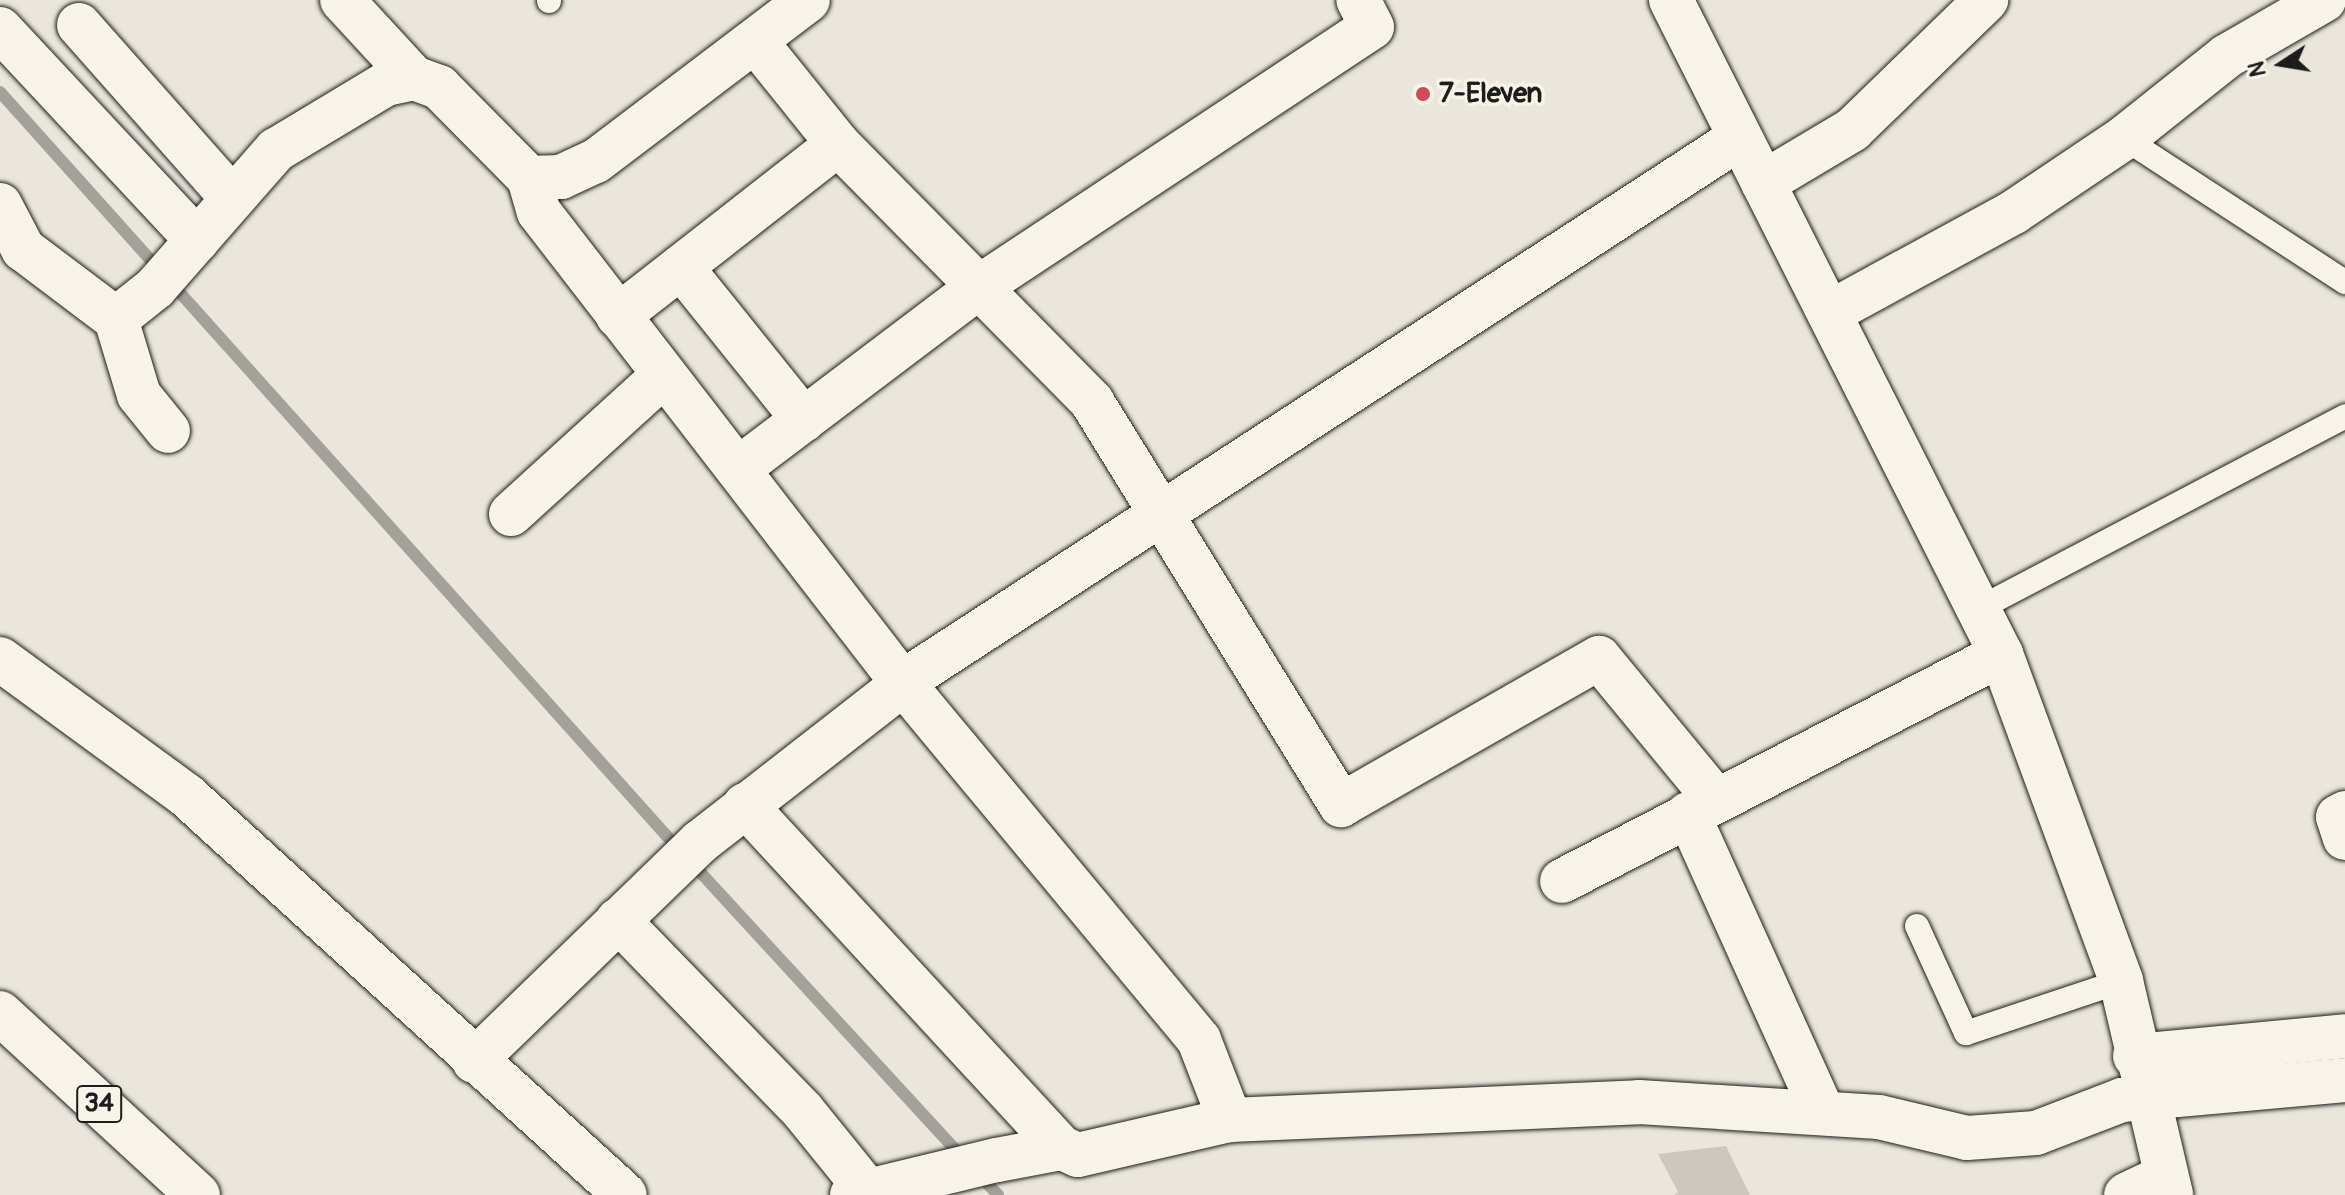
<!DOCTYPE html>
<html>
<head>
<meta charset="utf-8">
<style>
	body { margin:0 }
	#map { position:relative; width:2345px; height:1195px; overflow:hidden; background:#eae6dc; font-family:Pangolin,sans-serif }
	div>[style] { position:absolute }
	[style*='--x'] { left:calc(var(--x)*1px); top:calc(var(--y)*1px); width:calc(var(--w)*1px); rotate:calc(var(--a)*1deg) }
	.green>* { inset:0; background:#ccc8c0 }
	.stream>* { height:12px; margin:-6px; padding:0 6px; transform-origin:6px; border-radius:6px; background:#a3a19a }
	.roads { filter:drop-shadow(0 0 2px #1c1c1c) drop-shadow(0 0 2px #1c1c1c) }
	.lane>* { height:24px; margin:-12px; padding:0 12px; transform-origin:12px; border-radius:12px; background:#f7f3e8 }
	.street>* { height:44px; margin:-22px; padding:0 22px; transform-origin:22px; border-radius:22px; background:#f7f3e8 }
	.secondary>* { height:44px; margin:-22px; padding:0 22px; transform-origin:22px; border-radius:22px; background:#f7f3e8 }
	.primary>* { height:44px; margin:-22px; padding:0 22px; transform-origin:22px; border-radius:22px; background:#f7f3e8 }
	.dots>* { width:22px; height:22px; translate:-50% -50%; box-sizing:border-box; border:4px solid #f7f3e8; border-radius:50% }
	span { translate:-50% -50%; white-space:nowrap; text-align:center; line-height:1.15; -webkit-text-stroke:7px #f7f3e8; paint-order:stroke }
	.shield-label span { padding:2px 6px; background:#f7f3e8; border:2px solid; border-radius:6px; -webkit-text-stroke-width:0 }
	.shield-label { font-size:26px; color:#1c1c1c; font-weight:700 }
	.poi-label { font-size:28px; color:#1c1c1c; font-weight:700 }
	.left { translate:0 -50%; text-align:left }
	.north { position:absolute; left:2241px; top:24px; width:80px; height:80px; -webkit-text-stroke:6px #f7f3e8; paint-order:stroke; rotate:258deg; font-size:22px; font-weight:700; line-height:32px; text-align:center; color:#1c1c1c }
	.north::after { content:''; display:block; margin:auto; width:28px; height:36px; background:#1c1c1c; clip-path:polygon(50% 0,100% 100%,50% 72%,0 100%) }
</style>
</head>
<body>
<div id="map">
	<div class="green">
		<div style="clip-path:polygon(1726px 1146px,1750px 1195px,1674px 1195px,1678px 1192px,1658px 1154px)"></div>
	</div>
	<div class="stream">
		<div style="--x:0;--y:92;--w:998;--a:48.13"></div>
		<div style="--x:666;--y:835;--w:439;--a:47.4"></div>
		<div style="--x:978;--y:1174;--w:29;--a:46"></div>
	</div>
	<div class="roads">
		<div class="lane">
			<div style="--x:549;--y:0;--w:1;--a:90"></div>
			<div style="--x:2124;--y:138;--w:264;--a:33.1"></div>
			<div style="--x:1978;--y:609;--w:415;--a:-27.7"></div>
			<div style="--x:1917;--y:926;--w:118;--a:65.4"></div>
			<div style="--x:1966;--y:1033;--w:163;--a:-18.5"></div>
		</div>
		<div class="street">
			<div style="--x:342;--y:0;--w:106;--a:47.3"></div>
			<div style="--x:1671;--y:0;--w:733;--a:63.23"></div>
			<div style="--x:2001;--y:654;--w:348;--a:69.8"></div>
			<div style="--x:2121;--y:981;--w:220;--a:76.8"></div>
			<div style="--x:79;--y:25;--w:232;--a:48.5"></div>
			<div style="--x:0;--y:29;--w:289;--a:47"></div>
			<div style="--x:756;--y:42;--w:131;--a:51.2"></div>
			<div style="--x:838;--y:144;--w:362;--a:45.4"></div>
			<div style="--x:1092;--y:402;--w:474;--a:58.3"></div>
			<div style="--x:1341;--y:805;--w:297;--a:-29.7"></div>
			<div style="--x:1599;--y:658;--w:184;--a:50.5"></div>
			<div style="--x:529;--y:178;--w:35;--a:74"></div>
			<div style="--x:539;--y:212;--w:594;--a:52.32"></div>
			<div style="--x:902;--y:682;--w:465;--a:50.3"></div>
			<div style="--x:1199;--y:1040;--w:86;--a:68.8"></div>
			<div style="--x:1763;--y:183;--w:104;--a:-30.8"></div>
			<div style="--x:1852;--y:130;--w:187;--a:-44.1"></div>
			<div style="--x:0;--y:205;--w:50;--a:62.4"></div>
			<div style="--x:23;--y:249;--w:116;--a:37"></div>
			<div style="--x:116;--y:319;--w:79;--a:73.2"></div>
			<div style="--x:139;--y:395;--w:46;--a:51.1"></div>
			<div style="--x:681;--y:267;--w:196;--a:51.2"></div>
			<div style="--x:1829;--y:313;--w:211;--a:-28.6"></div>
			<div style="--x:2014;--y:212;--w:133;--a:-33.9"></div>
			<div style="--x:2124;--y:138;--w:132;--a:-38.5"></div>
			<div style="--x:2227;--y:56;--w:112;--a:-30"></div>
			<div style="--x:618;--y:316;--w:279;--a:-38"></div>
			<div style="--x:116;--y:319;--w:50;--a:-38.5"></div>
			<div style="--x:155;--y:288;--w:184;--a:-48.8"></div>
			<div style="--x:276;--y:150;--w:128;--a:-31"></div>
			<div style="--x:386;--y:84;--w:29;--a:-12"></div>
			<div style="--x:414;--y:78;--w:27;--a:20"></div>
			<div style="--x:439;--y:87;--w:128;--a:45.3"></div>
			<div style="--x:529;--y:178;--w:32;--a:-2"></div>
			<div style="--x:561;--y:177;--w:38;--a:-25"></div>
			<div style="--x:596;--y:161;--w:266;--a:-37.2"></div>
			<div style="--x:738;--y:469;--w:302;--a:-37.1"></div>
			<div style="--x:979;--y:287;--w:471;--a:-33.5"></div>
			<div style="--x:1372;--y:27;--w:30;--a:-117"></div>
			<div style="--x:511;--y:514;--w:207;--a:-42.3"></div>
			<div style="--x:0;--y:659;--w:232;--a:36.2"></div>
			<div style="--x:187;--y:796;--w:592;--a:42.33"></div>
			<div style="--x:745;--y:805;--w:467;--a:47.3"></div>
			<div style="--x:2345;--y:813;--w:8;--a:150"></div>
			<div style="--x:2338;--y:817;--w:22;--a:72"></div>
			<div style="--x:1688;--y:814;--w:326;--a:65.7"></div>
			<div style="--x:1562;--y:881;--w:494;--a:-27.3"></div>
			<div style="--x:618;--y:920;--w:266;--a:45.9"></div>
			<div style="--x:803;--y:1111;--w:102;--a:51"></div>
			<div style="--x:2135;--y:1056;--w:211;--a:-5.4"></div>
			<div style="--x:474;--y:1061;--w:315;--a:-44.1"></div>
			<div style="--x:700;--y:842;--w:276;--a:-37.9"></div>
			<div style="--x:852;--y:1195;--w:149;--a:-13.6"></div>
			<div style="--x:997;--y:1160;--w:66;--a:-10.5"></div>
			<div style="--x:1062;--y:1148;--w:17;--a:24"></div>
			<div style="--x:1078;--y:1155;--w:156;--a:-13"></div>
			<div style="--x:1230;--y:1120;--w:409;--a:-2.5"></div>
			<div style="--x:1639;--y:1102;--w:240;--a:3.6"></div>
			<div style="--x:1879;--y:1117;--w:90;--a:13.4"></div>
			<div style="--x:1967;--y:1138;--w:69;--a:-4.1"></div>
			<div style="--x:2036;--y:1133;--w:92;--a:-21"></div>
			<div style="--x:2122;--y:1100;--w:224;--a:-5.1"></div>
			<div style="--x:2126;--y:1195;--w:44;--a:-25.4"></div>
		</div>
		<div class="secondary">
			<div style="--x:918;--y:672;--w:969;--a:-33.03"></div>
		</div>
		<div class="primary">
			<div style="--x:0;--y:1013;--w:269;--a:42.6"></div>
		</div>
	</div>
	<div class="dots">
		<div style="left:1423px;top:94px;background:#d1495b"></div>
	</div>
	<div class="shield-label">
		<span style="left:99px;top:1104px">34</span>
	</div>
	<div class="poi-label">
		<span class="left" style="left:1439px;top:94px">7-Eleven</span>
	</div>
	<div class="north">N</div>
</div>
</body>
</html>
